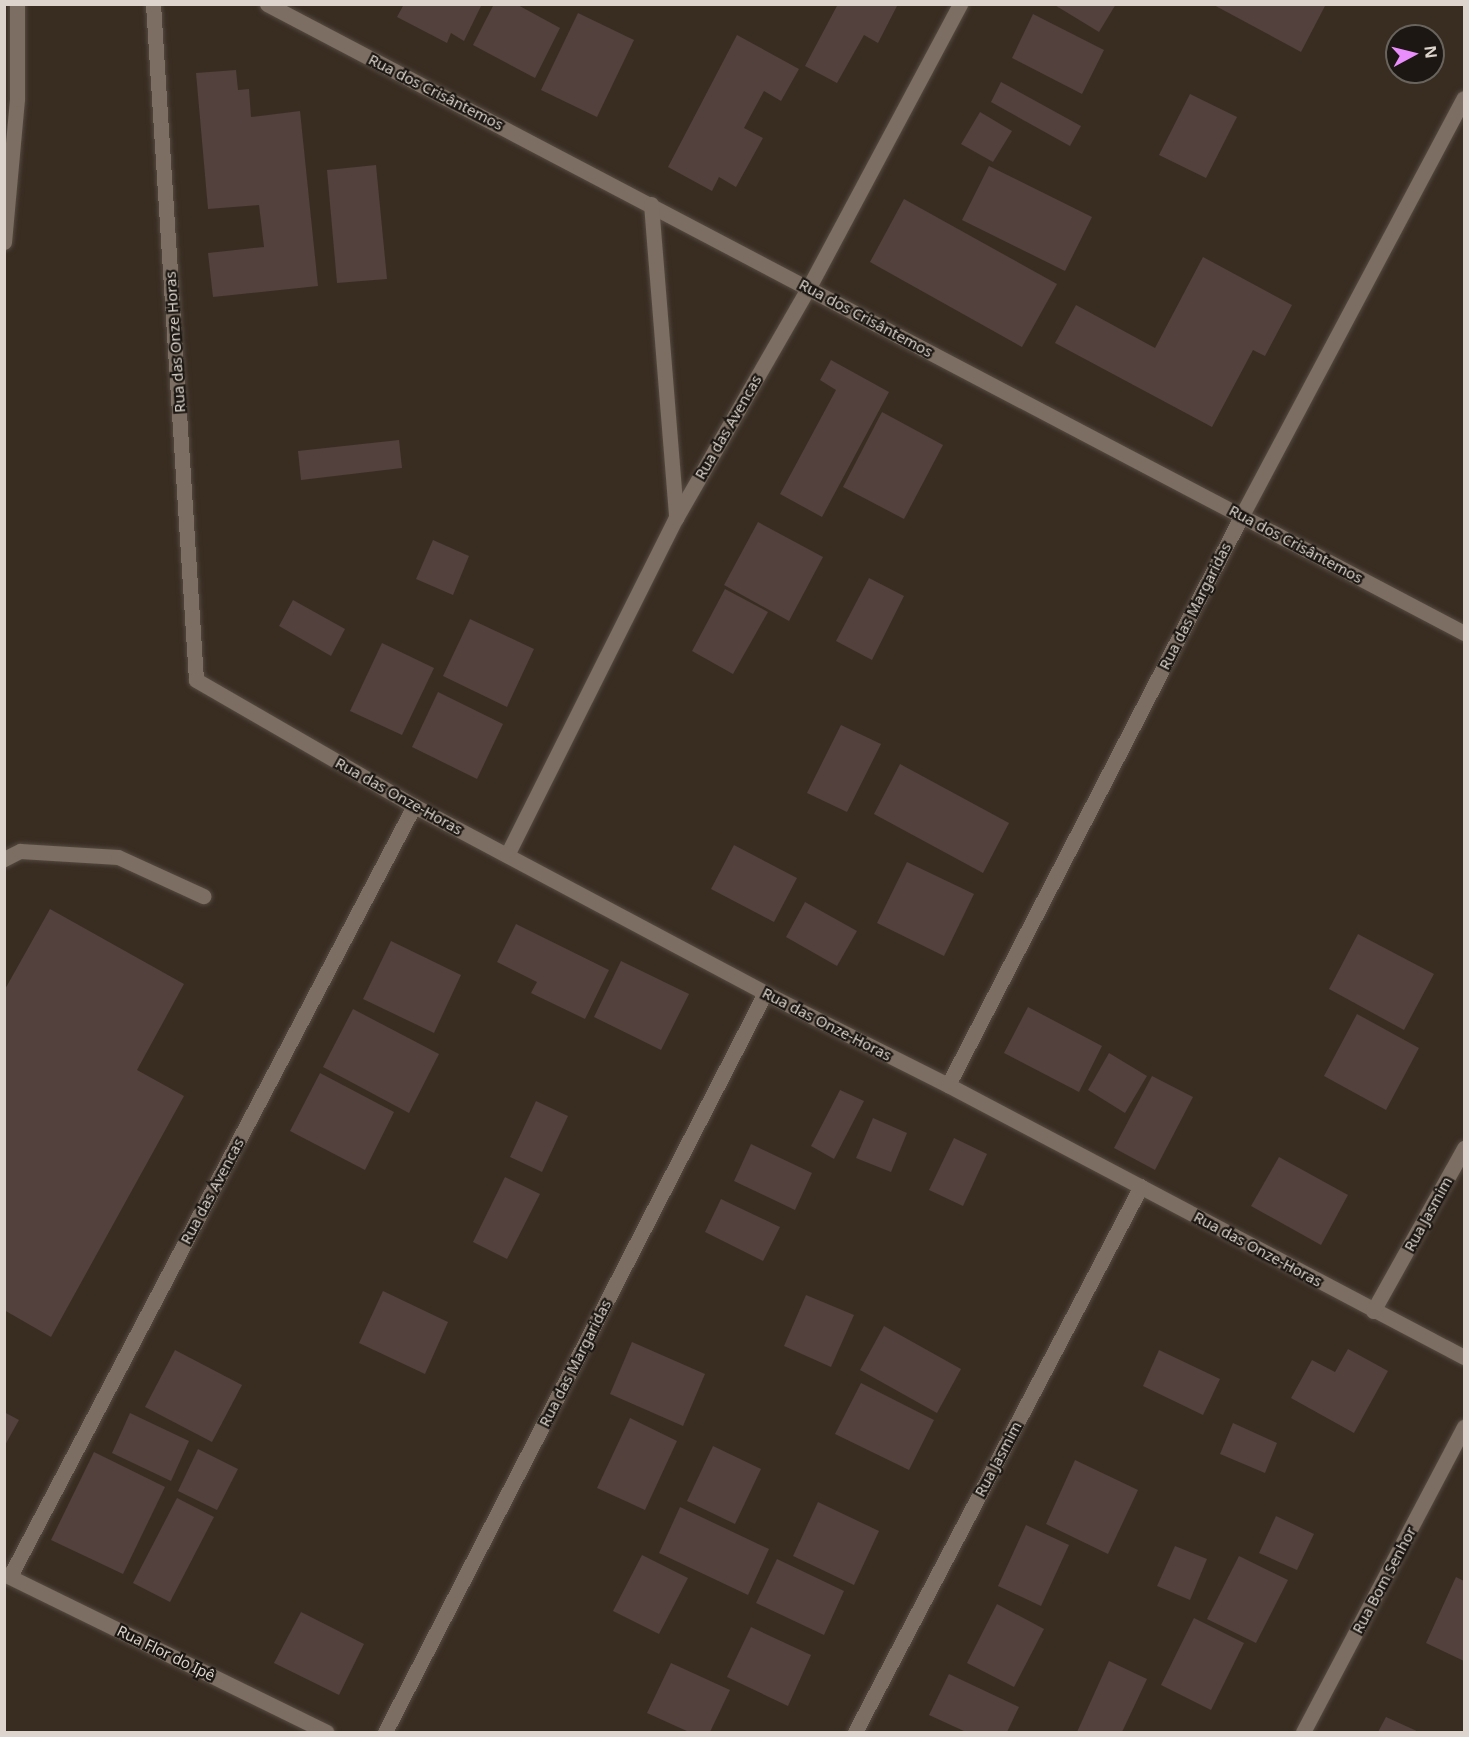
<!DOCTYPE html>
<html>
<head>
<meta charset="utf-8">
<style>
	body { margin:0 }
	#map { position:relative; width:1469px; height:1737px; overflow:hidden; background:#392d22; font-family:"Noto Sans",sans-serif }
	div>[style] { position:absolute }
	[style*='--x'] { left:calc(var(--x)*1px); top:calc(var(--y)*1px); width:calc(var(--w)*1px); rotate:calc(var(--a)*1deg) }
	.building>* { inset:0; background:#52413c }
	.roads { filter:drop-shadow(0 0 2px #554a41) drop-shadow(0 0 2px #554a41) }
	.lane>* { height:15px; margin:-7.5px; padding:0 7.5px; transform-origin:7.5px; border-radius:7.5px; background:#7c6e62 }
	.street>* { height:15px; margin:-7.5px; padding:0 7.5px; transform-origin:7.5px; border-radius:7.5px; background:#7c6e62 }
	.secondary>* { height:15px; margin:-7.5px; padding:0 7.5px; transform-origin:7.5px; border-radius:7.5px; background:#7c6e62 }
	span { translate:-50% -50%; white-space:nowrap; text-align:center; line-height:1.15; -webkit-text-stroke:4.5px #1c1712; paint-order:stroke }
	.street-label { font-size:15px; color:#dcd4cd }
	.frame { position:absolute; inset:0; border:6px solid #dcd4cd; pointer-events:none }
	.north { position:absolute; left:1385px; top:24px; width:60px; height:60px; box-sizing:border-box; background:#1c1712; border:2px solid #69635d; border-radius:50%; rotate:83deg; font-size:16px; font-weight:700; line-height:24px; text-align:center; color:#dcd4cd }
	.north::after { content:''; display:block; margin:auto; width:21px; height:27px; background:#ea8dfd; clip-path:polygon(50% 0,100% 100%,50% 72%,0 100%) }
</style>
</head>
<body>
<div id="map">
	<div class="building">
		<div style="clip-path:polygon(404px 4px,482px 4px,464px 41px,451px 33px,447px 43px,397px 17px)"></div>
		<div style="clip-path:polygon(494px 4px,516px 4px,560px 28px,535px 78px,473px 45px)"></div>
		<div style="clip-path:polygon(838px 4px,898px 4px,878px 43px,864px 35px,837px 83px,805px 66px)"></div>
		<div style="clip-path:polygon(1053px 4px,1116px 4px,1099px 32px)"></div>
		<div style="clip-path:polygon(1212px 4px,1326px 4px,1301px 52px)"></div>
		<div style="clip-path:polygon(578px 13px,634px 40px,597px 117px,541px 90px)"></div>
		<div style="clip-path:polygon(1033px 14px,1104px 50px,1082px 94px,1012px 58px)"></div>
		<div style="clip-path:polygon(737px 35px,799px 69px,781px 101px,764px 91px,744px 128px,763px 138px,736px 187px,719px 177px,712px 191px,668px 167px)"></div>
		<div style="clip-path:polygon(236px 70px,238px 90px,249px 89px,251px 117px,300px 111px,318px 286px,213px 297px,208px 253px,264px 247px,259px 205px,208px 209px,196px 73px)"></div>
		<div style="clip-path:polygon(1001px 82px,1081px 126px,1070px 146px,991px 102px)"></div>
		<div style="clip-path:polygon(1190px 94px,1237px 117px,1206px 178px,1159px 155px)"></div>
		<div style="clip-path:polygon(980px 112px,1012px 131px,993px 162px,961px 144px)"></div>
		<div style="clip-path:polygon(376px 165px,387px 279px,337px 283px,327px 170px)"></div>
		<div style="clip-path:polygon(989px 166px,1092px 217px,1065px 271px,962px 220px)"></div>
		<div style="clip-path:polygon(904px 199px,1057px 284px,1022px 347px,870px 262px)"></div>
		<div style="clip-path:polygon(1203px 257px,1292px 305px,1265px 356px,1253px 350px,1212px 427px,1055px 343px,1076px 305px,1155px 348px)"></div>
		<div style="clip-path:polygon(831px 360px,889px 392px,822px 517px,780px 494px,836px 390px,820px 380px)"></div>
		<div style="clip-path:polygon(882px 412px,943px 445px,904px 519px,843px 487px)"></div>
		<div style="clip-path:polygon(399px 440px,402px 468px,301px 480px,298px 451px)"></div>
		<div style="clip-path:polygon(758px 522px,823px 557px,789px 621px,724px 585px)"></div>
		<div style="clip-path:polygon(433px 540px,469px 556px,453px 595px,416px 579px)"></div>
		<div style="clip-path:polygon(869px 578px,904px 596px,872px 660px,836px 641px)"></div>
		<div style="clip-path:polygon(725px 589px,768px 612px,733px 674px,692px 651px)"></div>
		<div style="clip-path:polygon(293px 600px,345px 629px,331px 656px,279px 626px)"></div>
		<div style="clip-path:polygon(470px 619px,534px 649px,507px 707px,443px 676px)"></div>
		<div style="clip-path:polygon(382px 643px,434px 668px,402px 735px,350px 711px)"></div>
		<div style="clip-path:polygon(438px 692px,503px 724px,477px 779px,412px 747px)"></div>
		<div style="clip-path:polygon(841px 725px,881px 744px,847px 812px,807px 793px)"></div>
		<div style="clip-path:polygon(900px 764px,1009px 823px,983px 873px,874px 814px)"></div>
		<div style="clip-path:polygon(734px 845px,797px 878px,774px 922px,711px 889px)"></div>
		<div style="clip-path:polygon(907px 862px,974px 894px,944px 956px,877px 923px)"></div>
		<div style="clip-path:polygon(805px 902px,857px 931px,837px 966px,786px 937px)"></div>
		<div style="clip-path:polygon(50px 909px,184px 984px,137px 1070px,184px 1096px,51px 1337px,4px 1310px,4px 991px)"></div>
		<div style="clip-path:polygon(516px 924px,609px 970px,585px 1019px,531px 993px,537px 982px,497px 962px)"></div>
		<div style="clip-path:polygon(1358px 934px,1434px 974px,1404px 1030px,1329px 989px)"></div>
		<div style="clip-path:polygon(391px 941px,461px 975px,434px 1033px,363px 999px)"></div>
		<div style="clip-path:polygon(621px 961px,689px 994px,661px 1050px,594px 1017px)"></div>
		<div style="clip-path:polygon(1028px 1007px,1102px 1046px,1079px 1092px,1004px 1053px)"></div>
		<div style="clip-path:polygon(353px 1009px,439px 1054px,409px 1113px,323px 1067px)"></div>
		<div style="clip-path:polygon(1357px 1014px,1419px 1048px,1386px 1110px,1324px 1076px)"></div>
		<div style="clip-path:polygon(1109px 1053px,1147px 1076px,1125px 1113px,1088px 1090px)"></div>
		<div style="clip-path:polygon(320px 1073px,394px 1112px,365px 1170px,290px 1131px)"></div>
		<div style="clip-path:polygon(1152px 1076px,1193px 1097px,1155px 1170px,1114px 1148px)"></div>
		<div style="clip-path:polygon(840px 1090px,864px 1101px,834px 1159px,811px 1146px)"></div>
		<div style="clip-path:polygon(536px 1101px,568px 1116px,542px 1172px,510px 1157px)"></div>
		<div style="clip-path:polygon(873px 1118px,907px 1133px,891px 1172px,856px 1158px)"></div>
		<div style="clip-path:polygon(954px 1138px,987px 1154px,963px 1206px,929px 1190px)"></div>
		<div style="clip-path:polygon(751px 1144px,812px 1173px,795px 1210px,734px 1181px)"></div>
		<div style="clip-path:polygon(1279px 1157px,1348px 1195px,1321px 1245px,1251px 1206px)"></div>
		<div style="clip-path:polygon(505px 1177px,540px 1194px,507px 1259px,473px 1242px)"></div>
		<div style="clip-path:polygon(721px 1199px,780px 1227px,763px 1261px,705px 1232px)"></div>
		<div style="clip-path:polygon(383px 1291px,448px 1322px,425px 1374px,359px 1343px)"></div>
		<div style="clip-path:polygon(806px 1295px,854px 1315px,831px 1367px,784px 1346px)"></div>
		<div style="clip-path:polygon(884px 1326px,961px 1369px,937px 1413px,860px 1370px)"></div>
		<div style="clip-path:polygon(632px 1342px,705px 1374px,683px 1426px,610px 1394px)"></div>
		<div style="clip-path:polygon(1348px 1349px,1388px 1371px,1354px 1433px,1291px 1398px,1312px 1360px,1335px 1372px)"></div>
		<div style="clip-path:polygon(175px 1350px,242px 1385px,212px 1442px,145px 1407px)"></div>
		<div style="clip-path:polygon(1159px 1350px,1220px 1379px,1203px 1415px,1143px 1386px)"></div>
		<div style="clip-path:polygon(861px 1383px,934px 1420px,909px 1470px,835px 1434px)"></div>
		<div style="clip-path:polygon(4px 1412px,19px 1420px,4px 1447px)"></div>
		<div style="clip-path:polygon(130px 1413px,189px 1441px,171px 1481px,112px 1453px)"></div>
		<div style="clip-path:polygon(630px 1418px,677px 1441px,645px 1510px,597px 1488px)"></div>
		<div style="clip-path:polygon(1233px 1423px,1277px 1443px,1265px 1473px,1220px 1454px)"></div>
		<div style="clip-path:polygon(713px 1446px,761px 1469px,735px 1524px,687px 1501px)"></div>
		<div style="clip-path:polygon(198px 1449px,238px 1469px,217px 1510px,178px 1491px)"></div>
		<div style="clip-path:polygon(94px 1452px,165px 1487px,123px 1574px,51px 1540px)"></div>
		<div style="clip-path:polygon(1075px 1460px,1138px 1490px,1108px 1554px,1046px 1524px)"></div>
		<div style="clip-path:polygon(177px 1498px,214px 1517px,170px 1602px,133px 1583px)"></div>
		<div style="clip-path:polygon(818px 1502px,879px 1531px,854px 1585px,793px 1556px)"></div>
		<div style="clip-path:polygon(680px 1507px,769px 1549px,748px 1595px,659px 1553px)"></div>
		<div style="clip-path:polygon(1276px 1516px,1314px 1534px,1297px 1570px,1259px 1553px)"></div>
		<div style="clip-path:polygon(1026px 1525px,1069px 1545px,1041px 1606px,998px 1586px)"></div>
		<div style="clip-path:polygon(1175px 1546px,1207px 1559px,1190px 1600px,1157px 1586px)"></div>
		<div style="clip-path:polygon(642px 1555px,688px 1578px,659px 1634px,613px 1611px)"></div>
		<div style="clip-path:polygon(1239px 1556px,1288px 1580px,1256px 1643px,1207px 1619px)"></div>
		<div style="clip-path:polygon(777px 1559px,844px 1591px,824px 1635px,756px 1603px)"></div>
		<div style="clip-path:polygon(1456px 1577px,1464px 1581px,1464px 1661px,1426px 1643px)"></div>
		<div style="clip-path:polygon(997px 1604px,1044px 1629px,1014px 1687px,967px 1663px)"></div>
		<div style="clip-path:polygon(301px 1612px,364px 1644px,339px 1695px,274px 1663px)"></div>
		<div style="clip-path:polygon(1194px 1618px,1244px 1643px,1211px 1710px,1161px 1685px)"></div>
		<div style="clip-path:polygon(751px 1627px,811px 1655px,788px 1706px,727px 1677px)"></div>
		<div style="clip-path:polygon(1109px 1661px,1147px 1679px,1122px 1732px,1077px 1732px)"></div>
		<div style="clip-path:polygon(671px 1663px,730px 1690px,710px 1732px,689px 1732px,647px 1713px)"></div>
		<div style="clip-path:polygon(949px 1674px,1019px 1707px,1007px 1732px,966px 1732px,929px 1715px)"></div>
		<div style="clip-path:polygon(1386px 1717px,1419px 1732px,1378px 1732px)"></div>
	</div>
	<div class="roads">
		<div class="lane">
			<div style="--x:4;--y:859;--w:18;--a:-27"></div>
			<div style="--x:20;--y:851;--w:98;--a:3.5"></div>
			<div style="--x:118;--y:857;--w:94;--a:24.6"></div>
		</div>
		<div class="street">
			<div style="--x:153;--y:4;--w:677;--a:86.36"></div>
			<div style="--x:196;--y:680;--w:252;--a:30"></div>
			<div style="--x:414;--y:806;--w:398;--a:28"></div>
			<div style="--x:765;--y:993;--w:205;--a:26.7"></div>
			<div style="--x:948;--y:1085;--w:583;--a:27.8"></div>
			<div style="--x:267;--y:4;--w:1352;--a:27.72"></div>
			<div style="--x:651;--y:204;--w:315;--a:85.4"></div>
			<div style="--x:507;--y:855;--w:377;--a:-63.4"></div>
			<div style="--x:676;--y:518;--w:267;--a:-60.1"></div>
			<div style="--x:809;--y:287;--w:321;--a:-61.9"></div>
			<div style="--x:948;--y:1085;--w:641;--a:-62.72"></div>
			<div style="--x:1242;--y:515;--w:472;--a:-62"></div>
			<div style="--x:1373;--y:1311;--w:187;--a:-60.8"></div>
			<div style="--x:4;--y:1574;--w:359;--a:26.1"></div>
			<div style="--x:10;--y:1576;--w:870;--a:-62.32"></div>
			<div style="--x:385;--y:1732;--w:831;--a:-62.79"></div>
			<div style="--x:855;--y:1732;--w:616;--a:-62.35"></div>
			<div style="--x:1303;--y:1732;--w:345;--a:-62.2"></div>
		</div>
		<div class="secondary">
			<div style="--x:4;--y:242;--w:144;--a:-84.8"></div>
			<div style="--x:17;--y:99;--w:95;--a:-90"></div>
		</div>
	</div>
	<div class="street-label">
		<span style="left:436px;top:92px;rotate:27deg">Rua dos Crisântemos</span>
		<span style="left:866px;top:318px;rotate:28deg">Rua dos Crisântemos</span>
		<span style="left:175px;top:342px;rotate:-94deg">Rua das Onze Horas</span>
		<span style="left:728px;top:427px;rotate:-60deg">Rua das Avencas</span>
		<span style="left:1296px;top:544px;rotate:28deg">Rua dos Crisântemos</span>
		<span style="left:1195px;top:606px;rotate:-63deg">Rua das Margaridas</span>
		<span style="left:399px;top:796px;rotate:29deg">Rua das Onze-Horas</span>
		<span style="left:827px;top:1024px;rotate:27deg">Rua das Onze-Horas</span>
		<span style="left:212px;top:1191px;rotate:-62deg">Rua das Avencas</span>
		<span style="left:1428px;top:1214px;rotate:-61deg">Rua Jasmim</span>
		<span style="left:1258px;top:1249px;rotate:28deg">Rua das Onze-Horas</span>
		<span style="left:575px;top:1363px;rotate:-63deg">Rua das Margaridas</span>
		<span style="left:998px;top:1459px;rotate:-62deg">Rua Jasmim</span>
		<span style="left:1384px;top:1580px;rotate:-62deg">Rua Bom Senhor</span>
		<span style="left:166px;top:1653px;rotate:26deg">Rua Flor do Ipê</span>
	</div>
	<div class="frame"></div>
	<div class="north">N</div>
</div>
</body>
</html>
